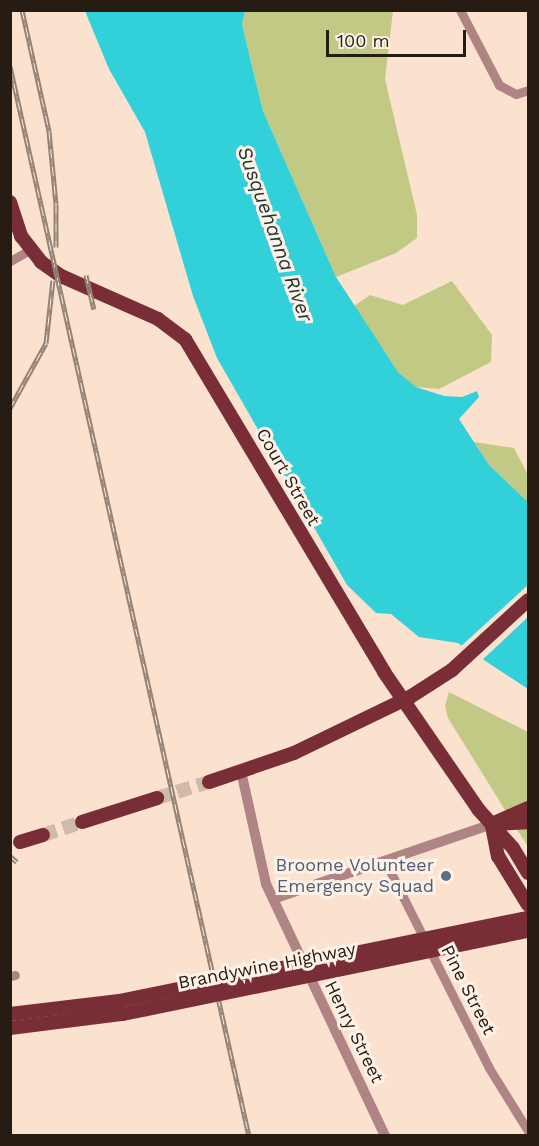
<!DOCTYPE html>
<html>
<head>
<meta charset="utf-8">
<style>
	body { margin:0 }
	#map { position:relative; width:539px; height:1146px; overflow:hidden; background:#fae2cf; font-family:"Work Sans",sans-serif }
	div>[style] { position:absolute }
	[style*='--x'] { left:calc(var(--x)*1px); top:calc(var(--y)*1px); width:calc(var(--w)*1px); rotate:calc(var(--a)*1deg) }
	.green>* { inset:0; background:#c2c985 }
	.water>* { inset:0; background:#32d0d8 }
	.pier>* { inset:0; background:#fae2cf }
	.primary-tunnel>* { height:14px; margin-top:-7px; transform-origin:0; background:repeating-linear-gradient(90deg,#d0baaa 0 14px,transparent 0 21px) }
	.minor>* { height:9px; margin:-4.5px; padding:0 4.5px; transform-origin:4.5px; border-radius:4.5px; background:#b08385 }
	.tertiary>* { height:10px; margin:-5px; padding:0 5px; transform-origin:5px; border-radius:5px; background:#b08385 }
	.primary>* { height:14px; margin:-7px; padding:0 7px; transform-origin:7px; border-radius:7px; background:#792e37 }
	.rail>* { height:5px; margin-top:-2.5px; transform-origin:0; background:repeating-linear-gradient(90deg,#fef2e8 0 9px,#948375 0 18px); box-sizing:border-box; border-block:2px solid #948375 }
	.primary-bridge>* { height:14px; margin:-7px; padding:0 7px; transform-origin:7px; border-radius:7px; background:#792e37 }
	.dots>* { width:16px; height:16px; translate:-50% -50%; box-sizing:border-box; border:3px solid #fef2e8; border-radius:50% }
	span { translate:-50% -50%; white-space:nowrap; text-align:center; line-height:1.15; -webkit-text-stroke:6px #fef2e8; paint-order:stroke }
	.street-label { font-size:18px; color:#271c14 }
	.service-label { font-size:18px; color:#4e5e75 }
	.right { translate:-100% -50%; text-align:right }
	.water-label { font-size:20px; color:#1b3435; font-style:italic }
	.frame { position:absolute; inset:0; border:12px solid #271c14; pointer-events:none }
	.scale { position:absolute; left:326px; top:30px; width:140px; height:27px; box-sizing:border-box; border:3px solid #271c14; border-top:0; padding-left:8px; font-size:18px; line-height:21px; white-space:nowrap; color:#271c14; -webkit-text-stroke:4px #fef2e8; paint-order:stroke }
</style>
</head>
<body>
<div id="map">
	<div class="green">
		<div style="clip-path:polygon(245px 11px,393px 11px,385px 79px,417px 215px,417px 238px,396px 253px,336px 277px,263px 111px,242px 25px)"></div>
		<div style="clip-path:polygon(452px 281px,492px 335px,491px 362px,439px 389px,416px 387px,398px 372px,354px 306px,370px 295px,403px 305px)"></div>
		<div style="clip-path:polygon(474px 442px,514px 448px,528px 475px,528px 502px,489px 465px)"></div>
		<div style="clip-path:polygon(449px 692px,528px 732px,528px 847px,448px 718px,445px 706px)"></div>
	</div>
	<div class="water">
		<div style="clip-path:polygon(85px 11px,245px 11px,242px 25px,263px 111px,336px 277px,398px 372px,416px 387px,444px 396px,462px 397px,477px 391px,479px 397px,459px 419px,489px 465px,528px 502px,528px 689px,458px 643px,419px 637px,391px 614px,376px 613px,347px 585px,217px 358px,193px 296px,145px 132px,109px 69px)"></div>
	</div>
	<div class="pier">
		<div style="clip-path:polygon(528px 585px,528px 617px,480px 662px,459px 648px)"></div>
	</div>
	<div class="primary-tunnel">
		<div style="--x:157;--y:798;--w:54;--a:-17.1"></div>
		<div style="--x:43;--y:835;--w:41;--a:-18.4"></div>
	</div>
	<div class="minor">
		<div style="--x:460;--y:10;--w:85;--a:62.5"></div>
		<div style="--x:499;--y:85;--w:19;--a:28"></div>
		<div style="--x:516;--y:94;--w:13;--a:-18"></div>
		<div style="--x:10;--y:261;--w:23;--a:-29"></div>
		<div style="--x:385;--y:861;--w:232;--a:63.3"></div>
		<div style="--x:489;--y:1068;--w:74;--a:58.2"></div>
		<div style="--x:10;--y:976;--w:5;--a:-11"></div>
	</div>
	<div class="tertiary">
		<div style="--x:241;--y:771;--w:116;--a:77.5"></div>
		<div style="--x:266;--y:884;--w:279;--a:64.7"></div>
		<div style="--x:273;--y:899;--w:231;--a:-18.9"></div>
	</div>
	<div class="primary">
		<div style="--x:10;--y:202;--w:36;--a:72"></div>
		<div style="--x:21;--y:236;--w:33;--a:52"></div>
		<div style="--x:41;--y:262;--w:24;--a:35"></div>
		<div style="--x:61;--y:276;--w:106;--a:23.9"></div>
		<div style="--x:158;--y:319;--w:34;--a:37"></div>
		<div style="--x:185;--y:339;--w:388;--a:59.1"></div>
		<div style="--x:384;--y:672;--w:166;--a:55.5"></div>
		<div style="--x:478;--y:809;--w:52;--a:48.1"></div>
		<div style="--x:513;--y:848;--w:29;--a:59"></div>
		<div style="--x:209;--y:782;--w:90;--a:-18.8"></div>
		<div style="--x:294;--y:753;--w:129;--a:-25.8"></div>
		<div style="--x:410;--y:697;--w:50;--a:-32.7"></div>
		<div style="--x:452;--y:670;--w:103;--a:-42.6"></div>
		<div style="--x:82;--y:822;--w:79;--a:-17.7"></div>
		<div style="--x:492;--y:824;--w:39;--a:-24"></div>
		<div style="--x:494;--y:824;--w:34;--a:-3"></div>
		<div style="--x:492;--y:826;--w:31;--a:79"></div>
		<div style="--x:498;--y:856;--w:57;--a:58.5"></div>
		<div style="--x:20;--y:842;--w:24;--a:-17"></div>
	</div>
	<div class="rail">
		<div style="--x:22;--y:10;--w:124;--a:77.4"></div>
		<div style="--x:49;--y:131;--w:73;--a:84.5"></div>
		<div style="--x:56;--y:204;--w:43;--a:90"></div>
		<div style="--x:10;--y:66;--w:1096;--a:77.41"></div>
		<div style="--x:86;--y:275;--w:35;--a:77"></div>
		<div style="--x:10;--y:408;--w:74;--a:-61"></div>
		<div style="--x:46;--y:343;--w:63;--a:-83.7"></div>
		<div style="--x:10;--y:856;--w:9;--a:41"></div>
	</div>
	<div class="primary-bridge">
		<div style="--x:10;--y:1014;--w:110;--a:-6.8"></div>
		<div style="--x:119;--y:1001;--w:417;--a:-11.5"></div>
		<div style="--x:10;--y:1028;--w:114;--a:-7.1"></div>
		<div style="--x:123;--y:1014;--w:413;--a:-11.6"></div>
	</div>
	<div class="dots">
		<div style="left:446px;top:876px;background:#5c6f8a"></div>
	</div>
	<div class="street-label">
		<span style="left:288px;top:477px;rotate:60deg">Court Street</span>
		<span style="left:267px;top:966px;rotate:-11deg">Brandywine Highway</span>
		<span style="left:468px;top:990px;rotate:63deg">Pine Street</span>
		<span style="left:354px;top:1032px;rotate:64deg">Henry Street</span>
	</div>
	<div class="service-label">
		<span class="right" style="left:434px;top:876px">Broome Volunteer<br>Emergency Squad</span>
	</div>
	<div class="water-label">
		<span style="left:275px;top:234px;rotate:70deg">Susquehanna River</span>
	</div>
	<div class="frame"></div>
	<div class="scale">100 m</div>
</div>
</body>
</html>
